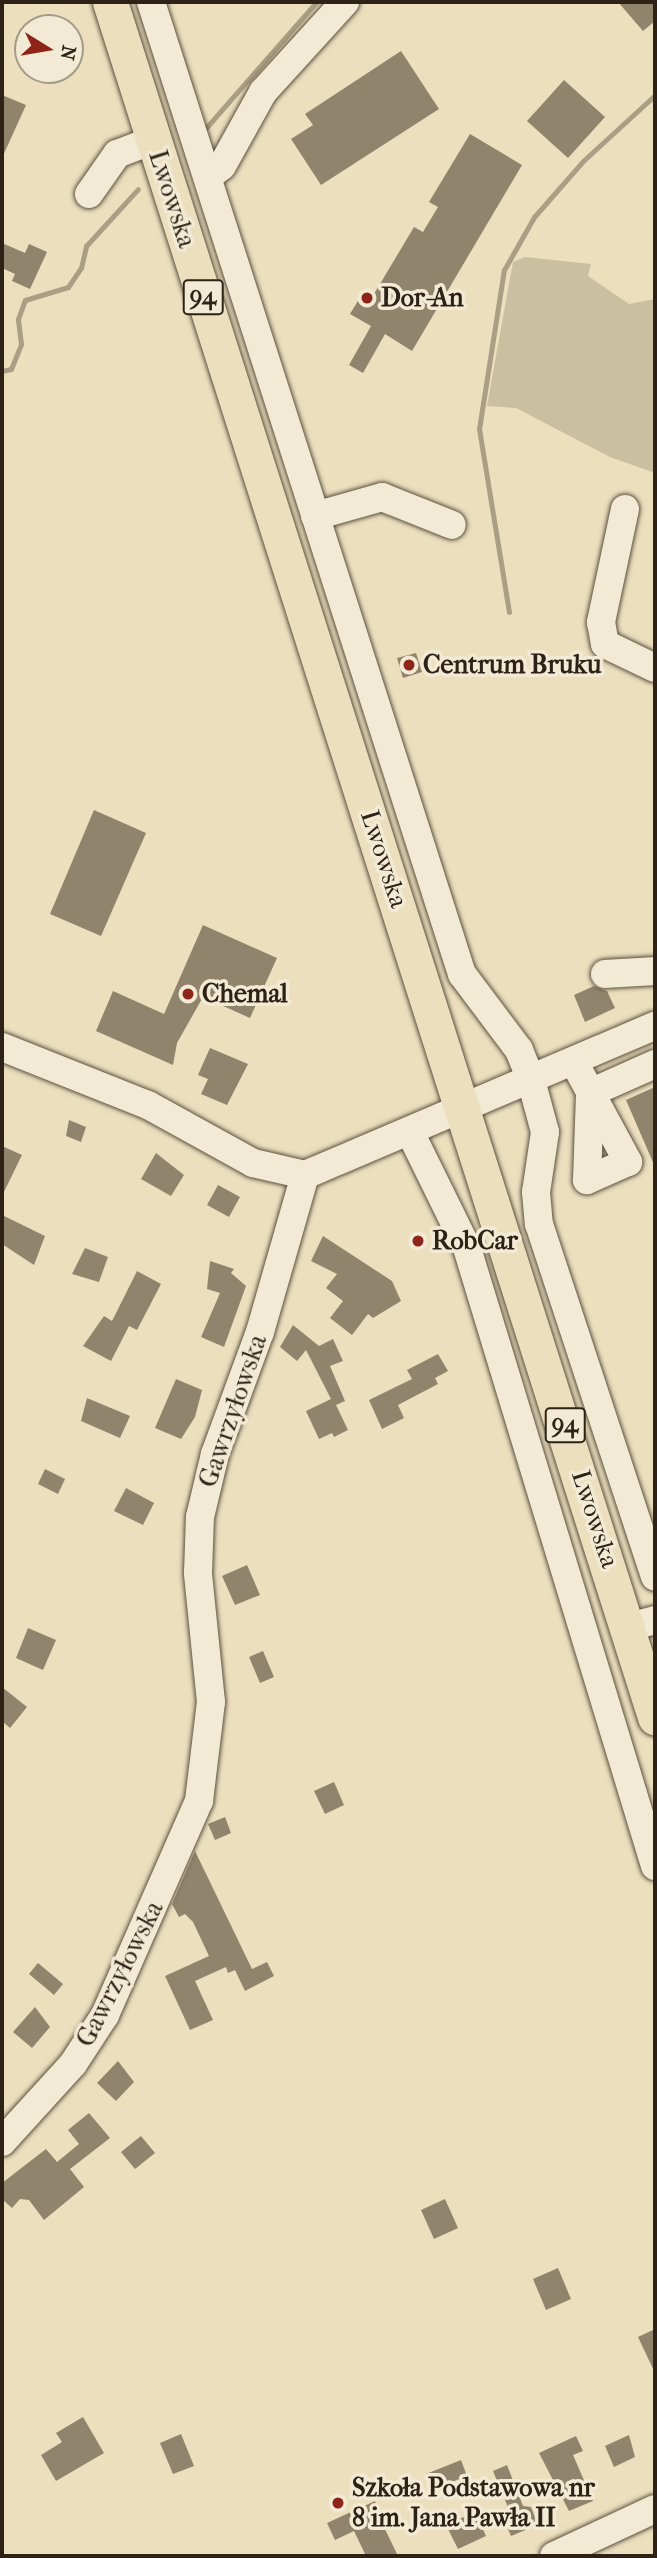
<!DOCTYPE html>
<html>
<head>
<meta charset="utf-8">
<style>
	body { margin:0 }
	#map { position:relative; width:657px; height:2558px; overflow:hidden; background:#ebdfbe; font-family:"IM FELL French Canon",serif }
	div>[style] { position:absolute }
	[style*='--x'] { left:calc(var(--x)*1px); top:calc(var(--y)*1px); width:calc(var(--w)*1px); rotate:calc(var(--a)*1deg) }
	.green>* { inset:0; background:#cbbfa1 }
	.stream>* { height:5px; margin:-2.5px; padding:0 2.5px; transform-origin:2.5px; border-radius:2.5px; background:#aa9f85 }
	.building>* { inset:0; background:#90846d }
	.roads { filter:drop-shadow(0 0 2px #5c513f) drop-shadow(0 0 2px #5c513f) }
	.minor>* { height:28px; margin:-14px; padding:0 14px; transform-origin:14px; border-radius:14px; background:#f2ead5 }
	.major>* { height:35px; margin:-17.5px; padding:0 17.5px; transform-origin:17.5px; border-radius:17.5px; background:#ebdfbe }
	.dots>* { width:19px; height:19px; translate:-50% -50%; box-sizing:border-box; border:4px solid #f2ead5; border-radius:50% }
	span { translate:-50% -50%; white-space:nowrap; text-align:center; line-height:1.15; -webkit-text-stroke:7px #f2ead5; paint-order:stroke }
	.shield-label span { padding:2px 5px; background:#f2ead5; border:2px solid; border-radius:5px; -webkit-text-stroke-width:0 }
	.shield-label { font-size:24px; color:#2d2215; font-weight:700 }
	.street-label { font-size:26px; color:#2d2215 }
	.poi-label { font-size:26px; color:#2d2215; font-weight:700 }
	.left { translate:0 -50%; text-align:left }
	.frame { position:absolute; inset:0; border:4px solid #2d2215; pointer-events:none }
	.north { position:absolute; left:14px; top:14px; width:70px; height:70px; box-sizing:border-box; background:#f2ead5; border:2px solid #a39a88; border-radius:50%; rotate:101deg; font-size:19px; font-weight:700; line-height:28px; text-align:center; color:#2d2215 }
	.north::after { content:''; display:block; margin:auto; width:24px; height:32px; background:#8f2418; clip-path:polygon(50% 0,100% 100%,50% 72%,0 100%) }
</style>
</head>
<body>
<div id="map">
	<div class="green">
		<div style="clip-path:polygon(525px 257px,591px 264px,588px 276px,629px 304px,655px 299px,655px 473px,610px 457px,516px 408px,487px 406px,513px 262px)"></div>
	</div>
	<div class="stream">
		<div style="--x:205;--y:129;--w:169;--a:-48.8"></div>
		<div style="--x:2;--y:371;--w:9;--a:-13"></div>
		<div style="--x:11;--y:369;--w:27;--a:-68"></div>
		<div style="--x:21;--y:344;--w:25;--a:-97"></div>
		<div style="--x:18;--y:319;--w:20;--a:-70"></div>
		<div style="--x:25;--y:300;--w:45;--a:-16.8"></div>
		<div style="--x:68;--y:287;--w:23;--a:-56"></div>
		<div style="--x:81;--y:268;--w:23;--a:-77"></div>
		<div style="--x:86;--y:246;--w:77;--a:-47.6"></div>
		<div style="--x:509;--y:612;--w:185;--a:-99.3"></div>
		<div style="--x:479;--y:429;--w:161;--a:-81.1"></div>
		<div style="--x:504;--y:270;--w:61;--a:-60.5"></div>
		<div style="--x:534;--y:217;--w:74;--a:-48.8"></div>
		<div style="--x:583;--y:161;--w:98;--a:-42.5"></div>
	</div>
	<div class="building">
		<div style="clip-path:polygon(618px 2px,655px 2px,655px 21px,643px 31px)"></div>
		<div style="clip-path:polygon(401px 51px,439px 109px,321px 185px,291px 139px,313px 125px,305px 114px)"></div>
		<div style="clip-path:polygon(564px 80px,605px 117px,568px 158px,527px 121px)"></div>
		<div style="clip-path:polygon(2px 95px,26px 105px,2px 158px)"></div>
		<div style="clip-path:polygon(470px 134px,522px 165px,412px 351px,385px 334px,363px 373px,349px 365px,371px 326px,350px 314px,365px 289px,374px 294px,414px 227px,423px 232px,438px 207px,429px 202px)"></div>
		<div style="clip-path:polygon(2px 243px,25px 253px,29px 244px,47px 252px,30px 289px,12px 281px,15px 274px,2px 268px)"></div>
		<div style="clip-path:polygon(416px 653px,422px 672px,403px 678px,397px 658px)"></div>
		<div style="clip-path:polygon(94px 810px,146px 833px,101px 936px,50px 914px)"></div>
		<div style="clip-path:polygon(203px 925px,277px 958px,250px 1018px,203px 997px,177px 1043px,173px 1065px,96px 1031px,113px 991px,164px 1014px)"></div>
		<div style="clip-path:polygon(594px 986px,607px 991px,615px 1008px,585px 1022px,574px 995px)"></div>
		<div style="clip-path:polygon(210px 1048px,248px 1064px,227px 1105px,201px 1094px,208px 1079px,198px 1075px)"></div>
		<div style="clip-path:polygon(655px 1087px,655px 1167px,626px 1100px)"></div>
		<div style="clip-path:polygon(69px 1120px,86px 1127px,81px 1142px,66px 1136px)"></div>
		<div style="clip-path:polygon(2px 1146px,22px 1155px,2px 1196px)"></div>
		<div style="clip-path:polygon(156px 1153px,184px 1175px,171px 1196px,141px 1179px)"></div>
		<div style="clip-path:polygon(218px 1185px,240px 1197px,229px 1217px,207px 1205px)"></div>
		<div style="clip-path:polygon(2px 1215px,45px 1236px,34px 1265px,2px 1244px)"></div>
		<div style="clip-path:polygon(323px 1236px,392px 1281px,401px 1301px,373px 1318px,368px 1314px,352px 1335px,330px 1318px,343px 1301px,326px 1288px,337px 1274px,311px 1261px)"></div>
		<div style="clip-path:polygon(85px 1248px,108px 1257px,99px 1282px,72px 1274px)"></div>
		<div style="clip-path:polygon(210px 1261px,234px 1269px,231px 1273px,246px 1286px,224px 1347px,201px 1337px,220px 1293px,207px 1289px)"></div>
		<div style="clip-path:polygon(137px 1271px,161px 1284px,137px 1330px,129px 1326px,111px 1361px,83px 1346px,104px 1316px,112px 1321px)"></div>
		<div style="clip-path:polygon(293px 1325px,319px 1346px,333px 1339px,343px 1361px,330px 1366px,345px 1401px,336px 1405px,348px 1430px,334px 1437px,332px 1433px,319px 1439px,306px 1411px,331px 1399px,306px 1350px,297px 1361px,280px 1347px)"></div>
		<div style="clip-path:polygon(438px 1354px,448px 1371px,435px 1378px,438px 1384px,398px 1405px,404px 1418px,382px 1429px,369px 1400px,412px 1379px,407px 1370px)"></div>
		<div style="clip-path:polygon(176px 1379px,202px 1390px,195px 1417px,181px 1439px,155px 1428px)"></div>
		<div style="clip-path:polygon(87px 1398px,130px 1416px,120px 1438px,81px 1421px)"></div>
		<div style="clip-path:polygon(45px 1469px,65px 1479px,58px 1494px,38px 1484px)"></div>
		<div style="clip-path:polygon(126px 1488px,154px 1503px,143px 1525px,114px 1511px)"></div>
		<div style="clip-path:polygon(247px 1565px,260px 1595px,235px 1605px,222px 1576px)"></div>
		<div style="clip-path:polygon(28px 1628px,56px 1640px,43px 1670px,16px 1658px)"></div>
		<div style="clip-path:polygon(263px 1651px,274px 1677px,260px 1683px,249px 1657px)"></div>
		<div style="clip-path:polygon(2px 1687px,27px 1707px,10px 1728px,2px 1721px)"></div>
		<div style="clip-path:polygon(334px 1782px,344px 1805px,325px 1814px,314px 1791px)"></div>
		<div style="clip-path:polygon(225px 1817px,231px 1833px,215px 1840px,208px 1824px)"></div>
		<div style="clip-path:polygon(195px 1851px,252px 1969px,267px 1962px,274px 1976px,245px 1991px,235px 1970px,228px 1973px,226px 1967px,195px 1981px,213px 2020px,190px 2030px,165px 1976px,209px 1956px,193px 1922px,185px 1914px,179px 1917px,172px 1904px)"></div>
		<div style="clip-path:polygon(38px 1963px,63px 1984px,54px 1995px,29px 1974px)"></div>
		<div style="clip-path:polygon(35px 2007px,50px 2027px,32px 2048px,13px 2032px)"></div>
		<div style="clip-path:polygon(118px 2061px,134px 2082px,116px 2101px,97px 2083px)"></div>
		<div style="clip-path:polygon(89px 2113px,110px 2138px,70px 2169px,84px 2187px,44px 2220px,29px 2200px,20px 2199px,12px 2208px,2px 2199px,2px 2183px,46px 2149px,57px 2162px,79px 2144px,68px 2130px)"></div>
		<div style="clip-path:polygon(141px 2136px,155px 2153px,135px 2169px,121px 2152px)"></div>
		<div style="clip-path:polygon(445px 2199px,458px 2228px,434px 2239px,421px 2210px)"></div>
		<div style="clip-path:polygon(558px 2268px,571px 2299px,546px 2310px,533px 2279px)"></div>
		<div style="clip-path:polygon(655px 2329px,655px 2373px,638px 2337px)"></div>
		<div style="clip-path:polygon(83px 2417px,104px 2453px,56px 2481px,41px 2455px,62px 2442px,56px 2433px)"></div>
		<div style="clip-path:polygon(181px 2434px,194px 2466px,173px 2474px,160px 2443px)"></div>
		<div style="clip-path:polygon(629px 2435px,635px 2457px,614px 2467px,605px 2446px)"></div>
		<div style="clip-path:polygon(576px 2436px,583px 2451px,573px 2455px,593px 2501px,569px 2511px,539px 2453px)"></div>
		<div style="clip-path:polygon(461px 2460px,467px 2476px,432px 2490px,426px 2474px)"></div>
		<div style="clip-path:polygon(507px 2465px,523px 2506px,531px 2507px,538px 2525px,511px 2536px,502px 2515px,510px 2512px,493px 2471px)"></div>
		<div style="clip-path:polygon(375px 2501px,380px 2519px,398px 2556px,366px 2556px,354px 2531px,335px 2540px,327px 2523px)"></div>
		<div style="clip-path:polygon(475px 2512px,486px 2536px,458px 2549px,446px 2525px)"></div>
	</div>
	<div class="roads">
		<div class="minor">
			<div style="--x:151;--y:2;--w:1021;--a:72.26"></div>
			<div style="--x:462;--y:974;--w:95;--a:53.1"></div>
			<div style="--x:519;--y:1050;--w:32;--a:68"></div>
			<div style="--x:531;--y:1080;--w:54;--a:74.9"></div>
			<div style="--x:545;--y:1132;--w:61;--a:98.5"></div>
			<div style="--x:536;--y:1192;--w:32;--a:85"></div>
			<div style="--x:539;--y:1224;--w:371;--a:71.8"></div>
			<div style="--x:209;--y:176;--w:16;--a:-38"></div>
			<div style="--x:222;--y:166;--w:85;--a:-61"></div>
			<div style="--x:263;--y:92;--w:122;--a:-47.7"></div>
			<div style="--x:89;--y:194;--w:49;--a:-55"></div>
			<div style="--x:117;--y:154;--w:39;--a:-21"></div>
			<div style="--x:625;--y:509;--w:116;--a:102"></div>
			<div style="--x:601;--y:622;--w:22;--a:80"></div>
			<div style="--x:605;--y:644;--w:55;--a:25.6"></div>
			<div style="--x:315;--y:516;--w:70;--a:-15.8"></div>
			<div style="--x:382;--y:497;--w:75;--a:21.8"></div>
			<div style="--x:605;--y:974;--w:50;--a:-3.4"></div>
			<div style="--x:2;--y:1047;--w:157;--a:21.7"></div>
			<div style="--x:148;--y:1105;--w:120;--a:28.9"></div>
			<div style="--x:253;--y:1163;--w:53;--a:13"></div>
			<div style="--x:574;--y:1062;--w:114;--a:61.6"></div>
			<div style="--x:628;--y:1162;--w:45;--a:156.3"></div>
			<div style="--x:587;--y:1180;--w:87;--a:-88"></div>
			<div style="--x:590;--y:1093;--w:71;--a:-24"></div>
			<div style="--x:410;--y:1132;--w:129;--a:63.8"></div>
			<div style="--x:467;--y:1248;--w:646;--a:73.08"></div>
			<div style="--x:629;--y:1627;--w:27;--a:-15"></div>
			<div style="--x:2;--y:2142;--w:105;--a:-47.7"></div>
			<div style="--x:73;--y:2064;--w:59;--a:-56.9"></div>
			<div style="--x:105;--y:2015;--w:234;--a:-66.3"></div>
			<div style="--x:199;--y:1801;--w:100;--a:-83.1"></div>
			<div style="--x:211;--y:1702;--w:130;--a:-95.8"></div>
			<div style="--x:198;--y:1573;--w:56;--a:-88"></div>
			<div style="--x:200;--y:1517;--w:65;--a:-76.6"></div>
			<div style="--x:215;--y:1454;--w:130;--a:-69.8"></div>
			<div style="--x:260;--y:1332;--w:163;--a:-74"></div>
			<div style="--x:305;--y:1175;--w:380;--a:-23.1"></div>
			<div style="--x:554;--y:2556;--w:111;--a:-25"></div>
		</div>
		<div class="major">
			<div style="--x:110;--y:2;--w:1800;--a:72.37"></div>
		</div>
	</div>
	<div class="dots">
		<div style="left:367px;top:298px;background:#8f2418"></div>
		<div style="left:409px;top:665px;background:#8f2418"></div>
		<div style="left:188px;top:994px;background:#8f2418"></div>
		<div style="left:418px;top:1241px;background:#8f2418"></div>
		<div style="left:338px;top:2503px;background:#8f2418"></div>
	</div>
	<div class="shield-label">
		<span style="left:203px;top:297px">94</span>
		<span style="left:565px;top:1425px">94</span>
	</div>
	<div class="street-label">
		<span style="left:172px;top:199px;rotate:72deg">Lwowska</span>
		<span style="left:384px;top:859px;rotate:72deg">Lwowska</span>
		<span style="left:233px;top:1411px;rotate:-71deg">Gawrzyłowska</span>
		<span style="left:595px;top:1519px;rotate:72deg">Lwowska</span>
		<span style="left:120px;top:1974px;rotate:-63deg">Gawrzyłowska</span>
	</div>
	<div class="poi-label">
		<span class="left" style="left:381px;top:298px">Dor-An</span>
		<span class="left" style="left:423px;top:665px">Centrum Bruku</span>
		<span class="left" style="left:202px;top:994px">Chemal</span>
		<span class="left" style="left:432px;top:1241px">RobCar</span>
		<span class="left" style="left:352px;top:2503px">Szkoła Podstawowa nr<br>8 im. Jana Pawła II</span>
	</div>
	<div class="frame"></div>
	<div class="north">N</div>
</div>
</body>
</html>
